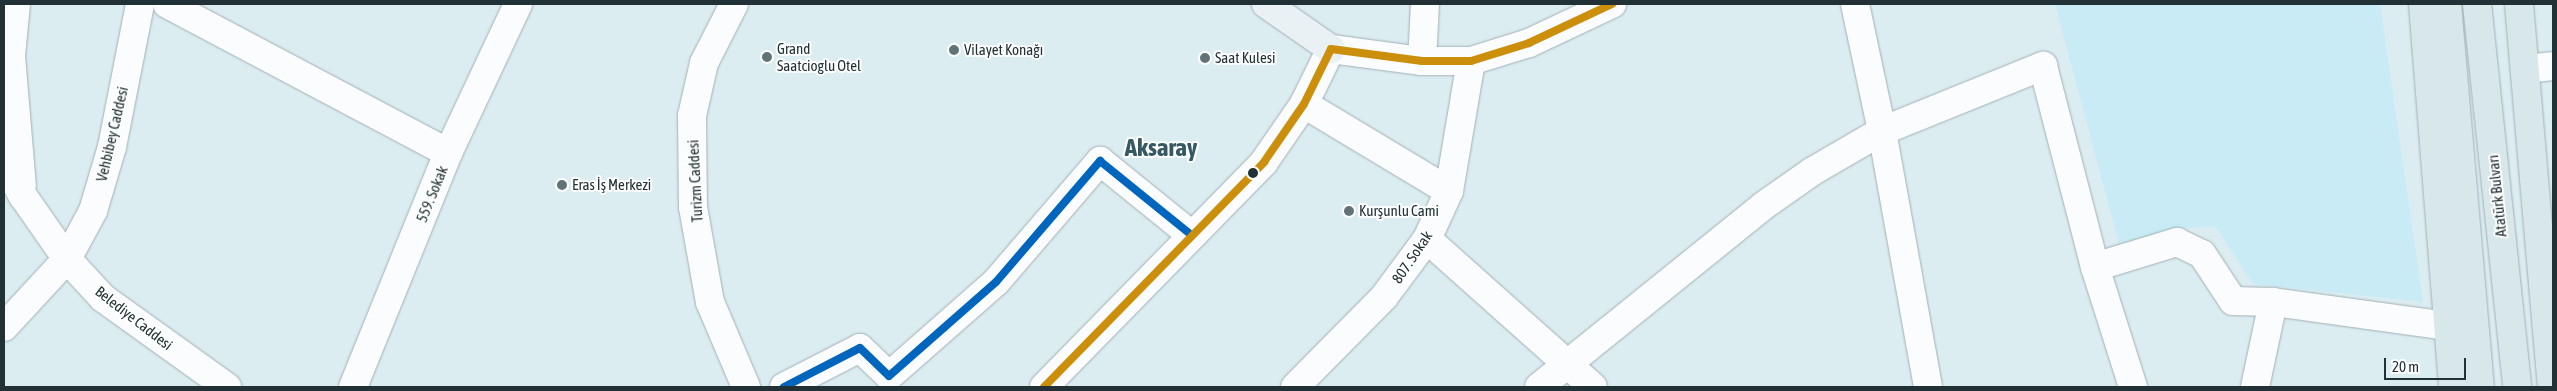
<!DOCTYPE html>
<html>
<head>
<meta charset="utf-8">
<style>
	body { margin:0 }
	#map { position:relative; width:2557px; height:391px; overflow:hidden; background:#dcedf2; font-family:"Asap Condensed",sans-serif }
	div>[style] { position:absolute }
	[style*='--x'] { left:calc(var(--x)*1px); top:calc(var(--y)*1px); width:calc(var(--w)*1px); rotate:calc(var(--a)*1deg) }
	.built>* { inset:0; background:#c8ebf5 }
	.roads { filter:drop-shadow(0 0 1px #a2b0b5) drop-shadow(0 0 1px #a2b0b5) }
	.minor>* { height:28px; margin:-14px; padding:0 14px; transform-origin:14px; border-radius:14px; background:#fafcfd }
	.tertiary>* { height:28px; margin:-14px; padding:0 14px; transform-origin:14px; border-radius:14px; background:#fafcfd }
	.secondary>* { height:28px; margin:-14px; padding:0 14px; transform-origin:14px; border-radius:14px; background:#e9f1f4 }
	.primary>* { height:28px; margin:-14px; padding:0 14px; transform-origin:14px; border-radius:14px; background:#d8e7ea }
	.bus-1>* { height:8px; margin:-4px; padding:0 4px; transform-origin:4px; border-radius:4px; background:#0065bd }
	.bus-2>* { height:8px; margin:-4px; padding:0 4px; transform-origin:4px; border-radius:4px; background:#cc8f0b }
	.dots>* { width:14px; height:14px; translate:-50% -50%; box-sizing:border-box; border:2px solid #fff; border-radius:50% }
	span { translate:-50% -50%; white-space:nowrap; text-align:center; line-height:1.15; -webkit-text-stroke:4px #fff; paint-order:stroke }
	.poi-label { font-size:15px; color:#213135 }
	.left { translate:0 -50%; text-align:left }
	.street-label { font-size:15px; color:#213135 }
	.town-label { font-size:25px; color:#345963; font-weight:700 }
	.frame { position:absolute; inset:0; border:5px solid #213135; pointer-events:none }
	.scale { position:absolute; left:2384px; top:358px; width:82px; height:22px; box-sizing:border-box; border:2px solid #213135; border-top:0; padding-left:6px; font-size:15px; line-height:18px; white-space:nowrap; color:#213135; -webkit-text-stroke:4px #fff; paint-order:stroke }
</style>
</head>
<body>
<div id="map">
	<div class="built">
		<div style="clip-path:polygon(2055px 4px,2380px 4px,2423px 302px,2253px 284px,2216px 227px,2179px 228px,2119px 244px)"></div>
	</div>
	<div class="roads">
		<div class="minor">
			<div style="--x:16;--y:4;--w:52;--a:95.5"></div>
			<div style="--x:11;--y:56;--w:130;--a:85.2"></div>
			<div style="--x:167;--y:4;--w:318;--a:27.9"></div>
			<div style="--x:734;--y:4;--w:66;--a:117"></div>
			<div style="--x:704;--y:63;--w:54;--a:102.8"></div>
			<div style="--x:692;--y:116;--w:91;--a:89.4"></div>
			<div style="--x:693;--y:207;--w:97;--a:79.9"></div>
			<div style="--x:710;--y:302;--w:92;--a:67"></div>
			<div style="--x:1855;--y:4;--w:130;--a:78"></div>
			<div style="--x:1882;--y:131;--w:260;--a:79.8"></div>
			<div style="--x:2525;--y:69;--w:28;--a:-6"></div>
			<div style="--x:1304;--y:104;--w:169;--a:31"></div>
			<div style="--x:4;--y:161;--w:40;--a:62"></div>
			<div style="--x:23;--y:196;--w:77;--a:55.1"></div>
			<div style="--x:67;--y:259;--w:53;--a:47.3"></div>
			<div style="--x:103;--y:298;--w:153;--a:35.7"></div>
			<div style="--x:1427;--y:239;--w:222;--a:41.7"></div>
			<div style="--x:2095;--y:267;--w:86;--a:-17"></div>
			<div style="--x:2177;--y:242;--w:28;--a:26"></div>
			<div style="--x:2202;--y:254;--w:56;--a:56.6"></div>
			<div style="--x:2233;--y:301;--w:40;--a:1.4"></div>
			<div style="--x:2273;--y:302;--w:177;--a:7.8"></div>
			<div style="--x:4;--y:327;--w:93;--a:-47.2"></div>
			<div style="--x:353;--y:387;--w:253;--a:-67.9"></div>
			<div style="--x:448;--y:153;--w:165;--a:-64.8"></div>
			<div style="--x:784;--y:387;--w:85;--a:-27.2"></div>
			<div style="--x:860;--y:348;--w:40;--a:44"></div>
			<div style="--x:889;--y:376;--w:142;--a:-41.3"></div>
			<div style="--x:996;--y:282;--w:160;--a:-49.3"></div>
			<div style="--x:1100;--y:161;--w:116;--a:39"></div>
			<div style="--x:1295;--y:387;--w:127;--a:-45.3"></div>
			<div style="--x:1384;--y:297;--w:72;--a:-53.4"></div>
			<div style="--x:1427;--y:239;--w:53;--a:-65.4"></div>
			<div style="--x:1449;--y:191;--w:132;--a:-80.4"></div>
			<div style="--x:1539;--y:387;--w:288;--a:-38.9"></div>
			<div style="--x:1763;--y:206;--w:61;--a:-35"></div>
			<div style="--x:1813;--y:171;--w:80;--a:-30.1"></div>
			<div style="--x:1882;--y:131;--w:174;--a:-22"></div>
			<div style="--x:2043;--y:66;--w:208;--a:75.5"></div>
			<div style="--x:2095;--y:267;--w:126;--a:72.4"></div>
			<div style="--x:2255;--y:387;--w:87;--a:-78"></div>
		</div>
		<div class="tertiary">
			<div style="--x:1422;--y:61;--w:57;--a:-87"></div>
			<div style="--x:67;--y:259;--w:55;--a:-61.6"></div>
			<div style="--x:93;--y:211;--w:67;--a:-73.5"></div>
			<div style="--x:112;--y:147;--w:146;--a:-78.9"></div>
			<div style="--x:1044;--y:387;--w:315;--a:-45.6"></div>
			<div style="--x:1264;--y:162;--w:70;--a:-55.4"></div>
			<div style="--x:1304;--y:104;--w:61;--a:-63.9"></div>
			<div style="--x:1331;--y:49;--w:92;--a:7.5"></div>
			<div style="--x:1422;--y:61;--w:49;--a:0"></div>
			<div style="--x:1471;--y:61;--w:61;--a:-17.2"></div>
			<div style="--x:1529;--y:43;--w:92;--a:-25.2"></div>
		</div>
		<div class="secondary">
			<div style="--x:1266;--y:4;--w:79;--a:34.7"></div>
		</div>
		<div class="primary">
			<div style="--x:2423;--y:4;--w:384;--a:85.5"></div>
			<div style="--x:2447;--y:4;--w:384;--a:85.1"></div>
			<div style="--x:2477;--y:4;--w:385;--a:84"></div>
			<div style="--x:2519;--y:4;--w:384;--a:85.1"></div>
		</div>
	</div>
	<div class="bus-1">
		<div style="--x:784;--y:387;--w:85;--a:-27.2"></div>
		<div style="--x:860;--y:348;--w:40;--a:44"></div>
		<div style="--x:889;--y:376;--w:142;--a:-41.3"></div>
		<div style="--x:996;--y:282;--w:160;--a:-49.3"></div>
		<div style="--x:1100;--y:161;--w:116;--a:39"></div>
	</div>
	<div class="bus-2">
		<div style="--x:1044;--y:387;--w:315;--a:-45.6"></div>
		<div style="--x:1264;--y:162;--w:70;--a:-55.4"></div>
		<div style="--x:1304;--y:104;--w:61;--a:-63.9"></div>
		<div style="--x:1331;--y:49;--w:92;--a:7.5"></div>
		<div style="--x:1422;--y:61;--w:49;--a:0"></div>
		<div style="--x:1471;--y:61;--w:61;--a:-17.2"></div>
		<div style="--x:1529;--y:43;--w:92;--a:-25.2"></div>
	</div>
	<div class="dots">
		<div style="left:954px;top:50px;background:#627377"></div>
		<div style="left:767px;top:57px;background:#627377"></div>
		<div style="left:1205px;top:58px;background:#627377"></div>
		<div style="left:1253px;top:173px;background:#213135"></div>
		<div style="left:562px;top:185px;background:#627377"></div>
		<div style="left:1349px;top:211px;background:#627377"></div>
	</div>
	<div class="poi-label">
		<span class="left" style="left:777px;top:57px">Grand<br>Saatcioglu Otel</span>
		<span class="left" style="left:964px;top:50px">Vilayet Konağı</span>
		<span class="left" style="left:1215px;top:58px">Saat Kulesi</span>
		<span class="left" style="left:572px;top:185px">Eras İş Merkezi</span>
		<span class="left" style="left:1359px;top:211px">Kurşunlu Cami</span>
	</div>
	<div class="street-label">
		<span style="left:112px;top:134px;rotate:-77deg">Vehbibey Caddesi</span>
		<span style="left:695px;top:181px;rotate:-93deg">Turizm Caddesi</span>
		<span style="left:432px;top:194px;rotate:-68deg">559. Sokak</span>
		<span style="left:2497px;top:196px;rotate:-96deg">Atatürk Bulvarı</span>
		<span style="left:1412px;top:257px;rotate:-56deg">807. Sokak</span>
		<span style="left:134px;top:318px;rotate:38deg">Belediye Caddesi</span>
	</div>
	<div class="town-label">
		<span style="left:1161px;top:147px">Aksaray</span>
	</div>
	<div class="frame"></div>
	<div class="scale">20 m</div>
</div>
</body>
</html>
